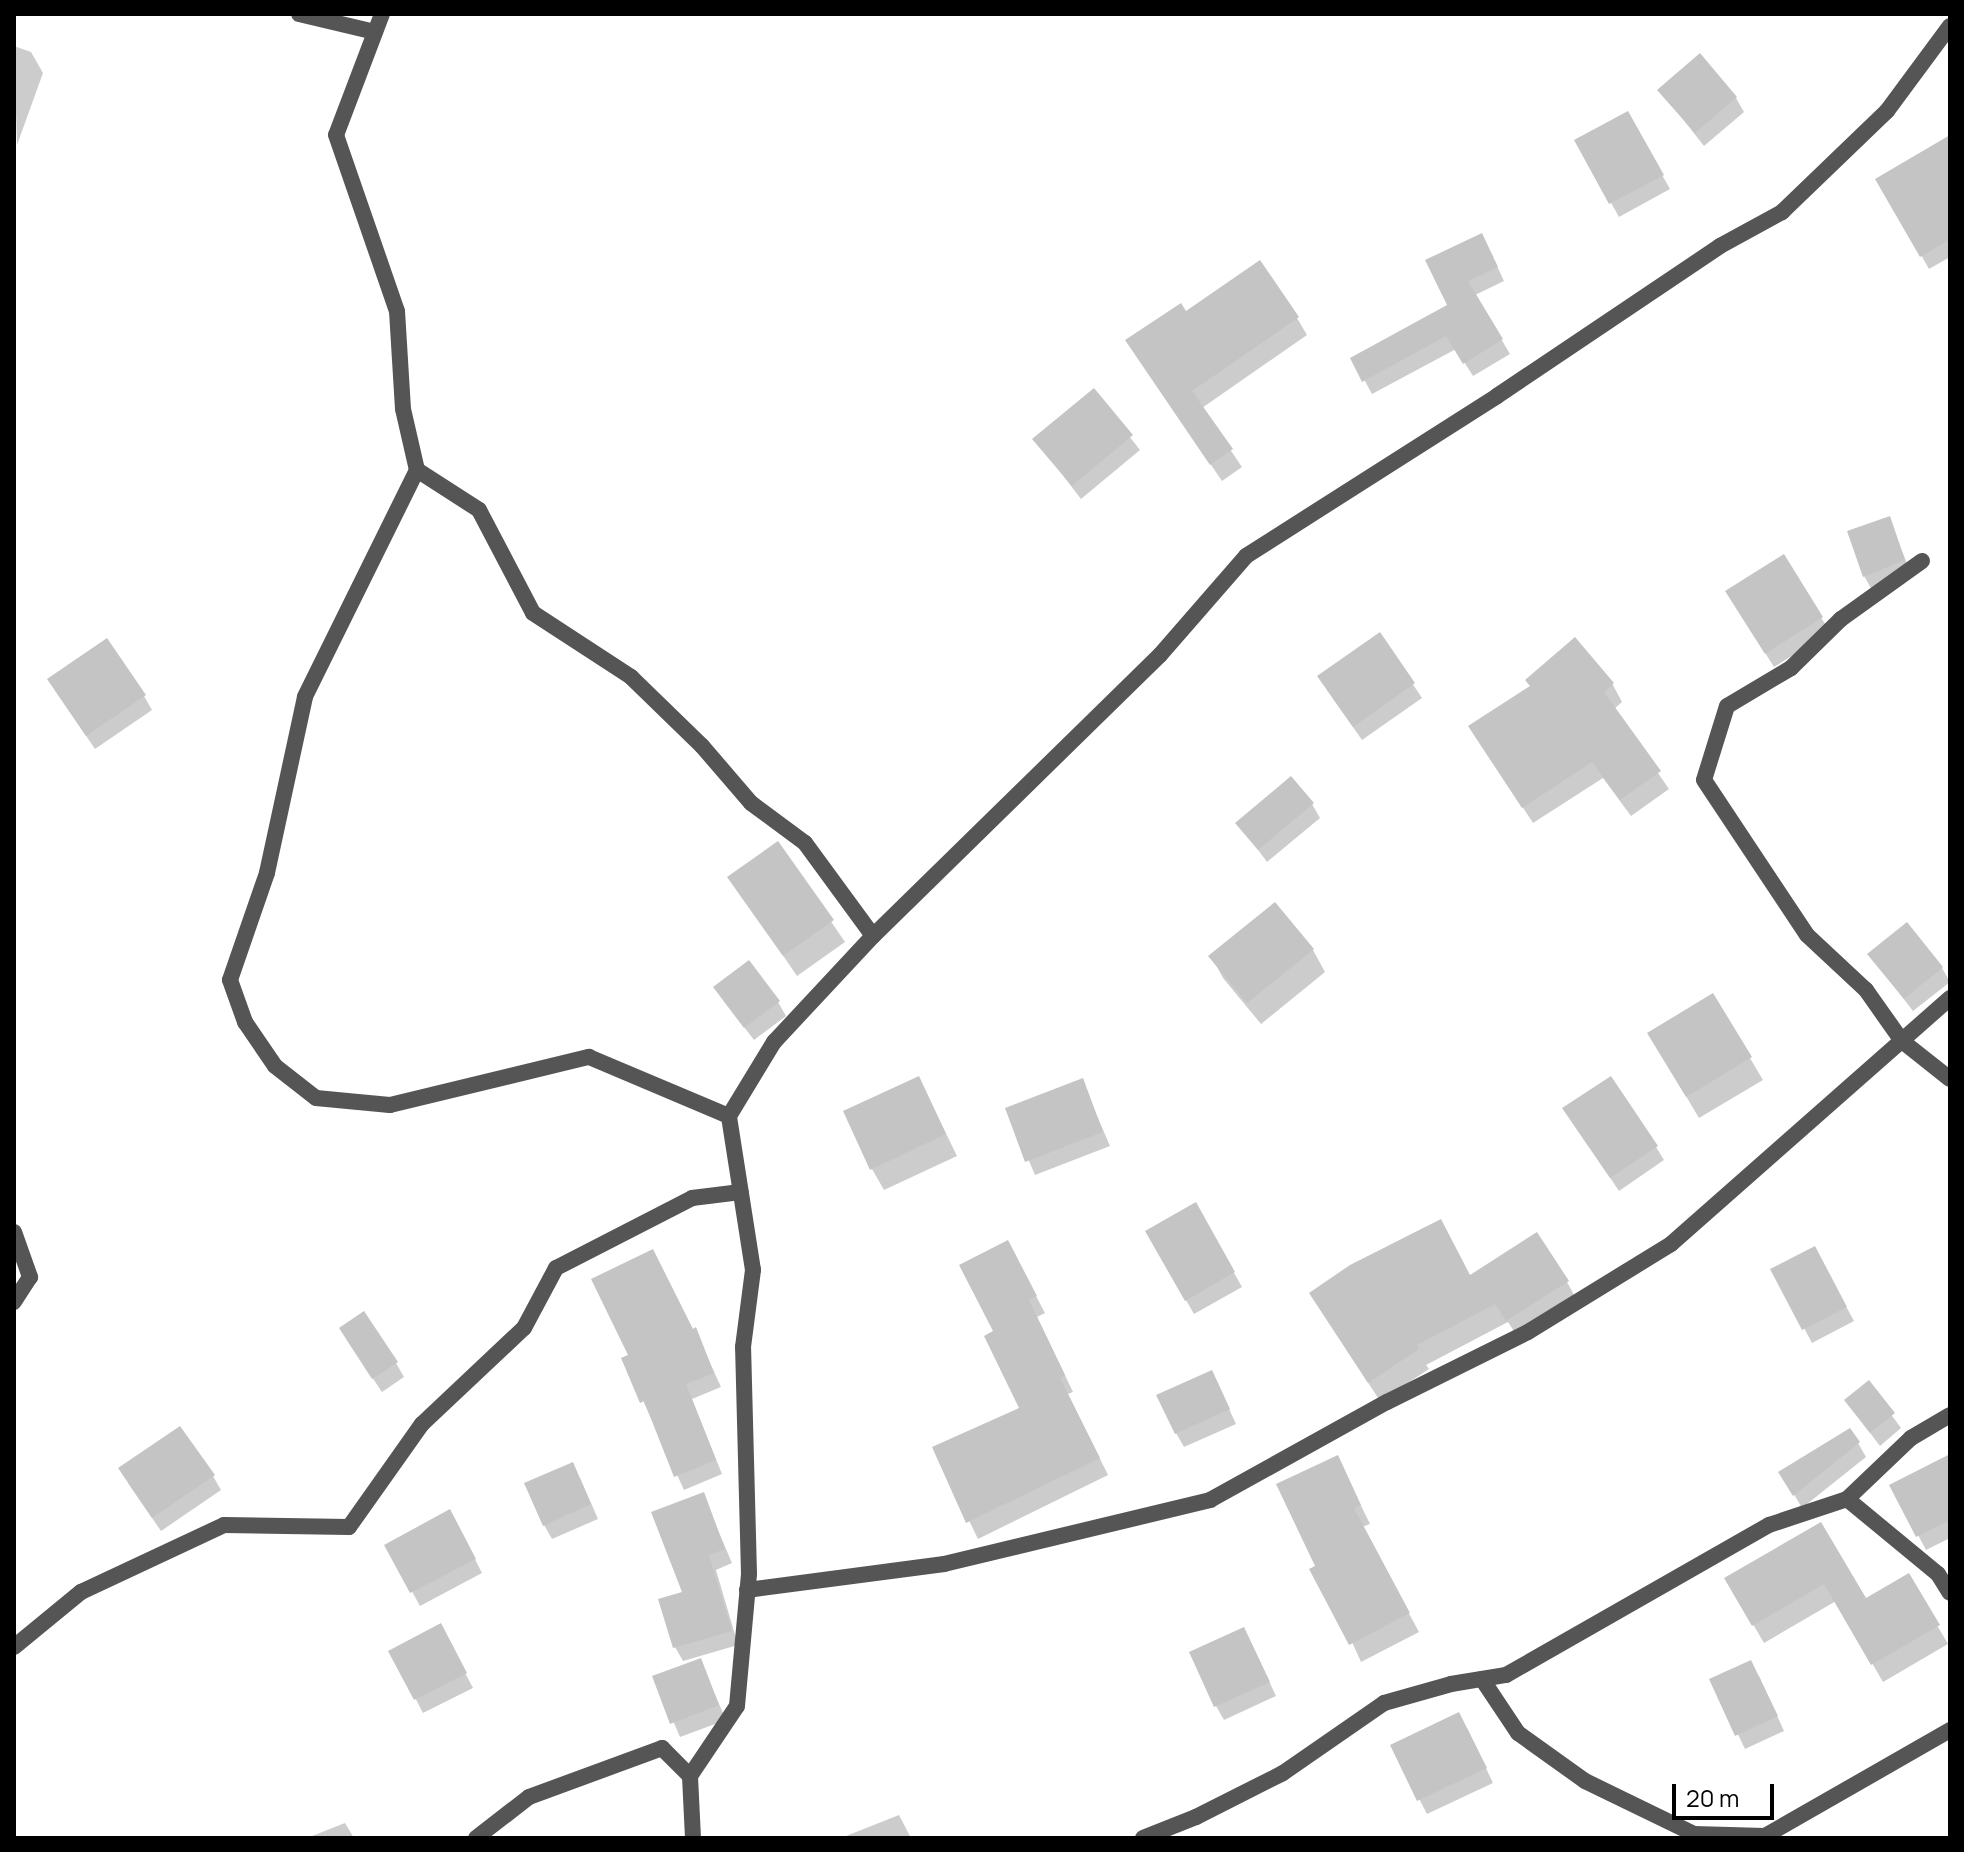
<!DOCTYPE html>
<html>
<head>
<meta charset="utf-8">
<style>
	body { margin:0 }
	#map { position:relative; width:1964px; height:1852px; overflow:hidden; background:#fff; font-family:Manrope,sans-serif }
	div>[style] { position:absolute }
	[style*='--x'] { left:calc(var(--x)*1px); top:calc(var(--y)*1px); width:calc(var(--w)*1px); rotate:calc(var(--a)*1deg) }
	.shadow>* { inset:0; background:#0003 }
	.building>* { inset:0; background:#c4c4c4 }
	.minor>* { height:16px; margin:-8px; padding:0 8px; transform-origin:8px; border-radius:8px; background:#555 }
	span { translate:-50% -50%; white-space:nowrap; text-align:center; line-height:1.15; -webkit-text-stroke:6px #fff; paint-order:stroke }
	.frame { position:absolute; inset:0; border:16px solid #000; pointer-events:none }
	.scale { position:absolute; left:1672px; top:1784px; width:102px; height:36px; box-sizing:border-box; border:4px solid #000; border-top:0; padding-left:10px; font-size:24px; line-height:28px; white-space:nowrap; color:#000; -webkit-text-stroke:6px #fff; paint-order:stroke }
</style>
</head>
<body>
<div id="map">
	<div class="shadow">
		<div style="clip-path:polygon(14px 46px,31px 52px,43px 73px,17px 145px)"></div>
		<div style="clip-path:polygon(1660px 90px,1736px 98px,1744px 112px,1704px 146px)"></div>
		<div style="clip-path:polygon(1627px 113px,1670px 189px,1619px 217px,1576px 141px)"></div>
		<div style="clip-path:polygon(1878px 179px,1950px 199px,1950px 257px,1929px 269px)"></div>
		<div style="clip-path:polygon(1489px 249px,1504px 281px,1475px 295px,1510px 354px,1473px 376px,1456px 349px,1372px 394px,1353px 359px,1449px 306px)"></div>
		<div style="clip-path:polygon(1186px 314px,1297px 318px,1307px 335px,1202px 408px,1242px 467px,1222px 481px,1138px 358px)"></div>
		<div style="clip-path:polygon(1093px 390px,1140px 450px,1081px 499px,1035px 439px)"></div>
		<div style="clip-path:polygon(1889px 518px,1911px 574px,1872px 590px,1864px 576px)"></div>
		<div style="clip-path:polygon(1783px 556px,1830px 632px,1774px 667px,1735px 605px)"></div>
		<div style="clip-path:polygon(1380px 635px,1422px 698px,1362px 740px,1327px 690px)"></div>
		<div style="clip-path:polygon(1575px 639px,1613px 685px,1622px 702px,1614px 709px,1669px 789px,1631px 816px,1603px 778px,1533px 823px,1481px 744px)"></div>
		<div style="clip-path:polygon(57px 693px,144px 696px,152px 710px,95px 749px)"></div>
		<div style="clip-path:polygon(1312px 804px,1320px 818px,1267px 862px,1238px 823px)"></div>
		<div style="clip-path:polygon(778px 844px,845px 942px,797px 976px,730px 878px)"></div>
		<div style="clip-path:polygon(1275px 904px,1313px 950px,1325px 972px,1261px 1024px,1223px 978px,1211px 956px)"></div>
		<div style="clip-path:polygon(1870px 955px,1942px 968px,1950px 982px,1913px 1011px)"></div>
		<div style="clip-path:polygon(1713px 996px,1763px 1080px,1699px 1118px,1649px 1034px)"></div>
		<div style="clip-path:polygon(724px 1001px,778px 1002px,786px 1016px,754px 1040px)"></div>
		<div style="clip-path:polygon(919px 1078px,957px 1156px,884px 1190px,872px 1169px)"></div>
		<div style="clip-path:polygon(1082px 1081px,1110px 1146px,1035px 1175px,1007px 1109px)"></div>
		<div style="clip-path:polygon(1573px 1122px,1656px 1147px,1664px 1160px,1619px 1191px)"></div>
		<div style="clip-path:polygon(1195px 1204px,1242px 1287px,1194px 1314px,1147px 1232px)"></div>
		<div style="clip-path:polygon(1016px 1258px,1045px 1313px,1037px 1317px,1073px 1392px,1068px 1394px,1108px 1475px,978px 1539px,934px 1448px,1022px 1409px,996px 1332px)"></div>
		<div style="clip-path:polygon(1822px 1262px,1854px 1321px,1812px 1343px,1773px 1270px)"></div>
		<div style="clip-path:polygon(1470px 1278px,1567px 1282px,1578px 1302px,1519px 1339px,1508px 1322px,1426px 1365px,1429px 1369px,1380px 1401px,1323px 1313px)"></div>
		<div style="clip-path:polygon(695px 1330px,721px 1387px,692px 1399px,722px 1474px,684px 1490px,624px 1359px)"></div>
		<div style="clip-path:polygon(349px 1343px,396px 1363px,404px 1377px,382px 1392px)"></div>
		<div style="clip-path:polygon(1868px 1383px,1901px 1428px,1880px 1446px,1846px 1401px)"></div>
		<div style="clip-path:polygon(1219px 1387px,1236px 1424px,1184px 1447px,1176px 1433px)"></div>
		<div style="clip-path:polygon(1858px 1443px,1866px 1457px,1802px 1508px,1781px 1472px)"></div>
		<div style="clip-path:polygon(1950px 1456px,1950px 1538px,1926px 1550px,1892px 1486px)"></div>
		<div style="clip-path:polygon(1337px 1457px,1370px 1524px,1362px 1527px,1419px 1632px,1361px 1662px,1318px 1567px)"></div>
		<div style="clip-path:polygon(213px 1476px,221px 1490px,161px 1531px,128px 1483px)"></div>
		<div style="clip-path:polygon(580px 1478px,598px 1519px,552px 1539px,544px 1525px)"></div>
		<div style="clip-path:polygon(703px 1495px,732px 1563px,716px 1570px,738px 1645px,683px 1661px,675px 1647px)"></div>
		<div style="clip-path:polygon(1820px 1524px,1866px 1601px,1908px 1576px,1948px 1644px,1883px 1682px,1836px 1601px,1764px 1643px,1726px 1578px)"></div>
		<div style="clip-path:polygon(458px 1526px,482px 1573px,420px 1606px,387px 1546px)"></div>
		<div style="clip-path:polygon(448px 1640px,473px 1688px,423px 1713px,391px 1651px)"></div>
		<div style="clip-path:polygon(1251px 1643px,1276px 1696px,1224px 1720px,1216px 1706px)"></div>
		<div style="clip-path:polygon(700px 1660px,726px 1720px,680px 1737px,654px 1677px)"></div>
		<div style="clip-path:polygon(1759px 1676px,1784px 1731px,1745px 1749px,1712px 1680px)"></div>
		<div style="clip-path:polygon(1467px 1728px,1493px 1783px,1427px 1814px,1392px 1746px)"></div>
		<div style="clip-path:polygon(899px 1815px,911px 1838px,841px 1838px)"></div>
		<div style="clip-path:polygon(345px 1823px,354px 1838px,307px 1838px)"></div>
	</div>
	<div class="building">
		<div style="clip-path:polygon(1700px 53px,1737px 97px,1695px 133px,1657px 90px)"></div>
		<div style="clip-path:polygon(1628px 111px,1664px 175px,1609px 204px,1574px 140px)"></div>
		<div style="clip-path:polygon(1950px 135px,1950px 239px,1920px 257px,1875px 179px)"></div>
		<div style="clip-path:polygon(1482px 233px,1498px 267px,1468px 281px,1503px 339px,1463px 364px,1446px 336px,1362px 382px,1350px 358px,1447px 305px,1425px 260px)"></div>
		<div style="clip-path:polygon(1260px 260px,1299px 317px,1192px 391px,1233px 449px,1210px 465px,1125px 340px,1181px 303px,1186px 311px)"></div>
		<div style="clip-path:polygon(1094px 388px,1133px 435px,1072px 486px,1032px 439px)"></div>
		<div style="clip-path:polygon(1890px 516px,1905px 560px,1863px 577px,1847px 531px)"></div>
		<div style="clip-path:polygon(1784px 554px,1823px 617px,1765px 654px,1725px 591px)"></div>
		<div style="clip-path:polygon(1380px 632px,1415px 683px,1353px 727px,1317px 676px)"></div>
		<div style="clip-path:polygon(1575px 637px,1614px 683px,1604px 692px,1661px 771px,1620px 800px,1592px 762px,1522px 808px,1468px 726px,1530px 686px,1525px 680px)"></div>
		<div style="clip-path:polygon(107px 638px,146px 695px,86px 736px,47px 679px)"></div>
		<div style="clip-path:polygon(1291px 776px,1314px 803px,1258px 850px,1235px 823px)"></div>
		<div style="clip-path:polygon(778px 841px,834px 920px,783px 956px,727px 877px)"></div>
		<div style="clip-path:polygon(1275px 902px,1314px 949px,1247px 1003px,1208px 956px)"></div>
		<div style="clip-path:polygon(1907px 922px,1943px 967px,1904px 999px,1867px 954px)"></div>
		<div style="clip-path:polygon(749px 960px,780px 1001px,744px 1028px,713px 987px)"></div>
		<div style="clip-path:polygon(1713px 993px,1752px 1057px,1686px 1097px,1647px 1033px)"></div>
		<div style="clip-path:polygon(919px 1076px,946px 1134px,870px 1170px,843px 1111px)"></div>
		<div style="clip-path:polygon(1611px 1076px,1658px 1146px,1610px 1178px,1562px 1108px)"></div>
		<div style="clip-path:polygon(1083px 1078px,1103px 1132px,1025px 1162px,1005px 1108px)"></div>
		<div style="clip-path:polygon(1196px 1202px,1235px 1272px,1185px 1301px,1145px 1231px)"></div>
		<div style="clip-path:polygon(1441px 1219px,1470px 1275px,1537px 1232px,1569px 1281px,1506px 1321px,1495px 1304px,1417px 1345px,1419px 1349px,1368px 1383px,1309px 1293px,1350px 1265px)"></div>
		<div style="clip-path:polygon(1008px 1240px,1037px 1296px,1029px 1300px,1065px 1375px,1060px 1378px,1100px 1458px,966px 1523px,932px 1447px,1019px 1408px,984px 1336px,993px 1331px,959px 1265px)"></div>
		<div style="clip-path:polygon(1815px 1246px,1847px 1307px,1802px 1330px,1770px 1269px)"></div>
		<div style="clip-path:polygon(653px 1249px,693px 1329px,696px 1327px,714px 1373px,686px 1384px,716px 1460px,674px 1477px,644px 1401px,640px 1403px,621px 1358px,628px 1355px,591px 1279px)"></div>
		<div style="clip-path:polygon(364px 1311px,398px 1362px,372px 1379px,339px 1328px)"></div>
		<div style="clip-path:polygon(1212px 1370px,1230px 1409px,1175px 1434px,1156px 1395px)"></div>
		<div style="clip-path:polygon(1869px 1380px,1895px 1413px,1870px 1433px,1844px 1400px)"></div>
		<div style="clip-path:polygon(180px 1426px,215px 1475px,152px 1518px,118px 1468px)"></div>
		<div style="clip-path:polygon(1850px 1428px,1860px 1442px,1793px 1496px,1778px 1472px)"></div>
		<div style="clip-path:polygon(1950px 1454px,1950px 1520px,1916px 1537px,1889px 1485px)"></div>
		<div style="clip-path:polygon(1338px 1455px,1361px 1505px,1354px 1508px,1410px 1613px,1349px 1645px,1309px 1569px,1315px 1566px,1276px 1484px)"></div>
		<div style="clip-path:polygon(573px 1462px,591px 1504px,543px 1526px,524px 1483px)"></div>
		<div style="clip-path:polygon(704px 1492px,725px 1549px,709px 1555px,732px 1631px,673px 1648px,658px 1599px,682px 1592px,651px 1512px)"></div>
		<div style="clip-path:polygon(450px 1509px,476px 1559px,410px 1593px,384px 1545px)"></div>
		<div style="clip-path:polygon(1821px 1522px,1866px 1598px,1909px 1573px,1940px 1625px,1871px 1665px,1824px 1584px,1752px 1626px,1724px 1578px)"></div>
		<div style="clip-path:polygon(441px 1623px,467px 1673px,414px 1700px,388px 1651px)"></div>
		<div style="clip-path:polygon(1244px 1627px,1270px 1682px,1214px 1707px,1189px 1652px)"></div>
		<div style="clip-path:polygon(701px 1658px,719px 1705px,670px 1724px,652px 1676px)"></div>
		<div style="clip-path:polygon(1751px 1660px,1778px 1716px,1735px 1736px,1709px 1679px)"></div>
		<div style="clip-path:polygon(1459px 1712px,1487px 1768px,1417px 1801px,1390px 1745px)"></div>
	</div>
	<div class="minor">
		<div style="--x:299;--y:14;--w:78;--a:13.3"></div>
		<div style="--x:382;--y:14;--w:129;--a:110.8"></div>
		<div style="--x:336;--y:135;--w:186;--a:70.9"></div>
		<div style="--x:397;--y:311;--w:98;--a:86.5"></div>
		<div style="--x:403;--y:409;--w:63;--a:77.1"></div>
		<div style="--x:417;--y:470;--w:74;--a:32.8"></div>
		<div style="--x:479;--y:510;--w:116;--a:62.3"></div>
		<div style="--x:533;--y:613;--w:117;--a:33.1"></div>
		<div style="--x:631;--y:677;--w:99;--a:44.2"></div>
		<div style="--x:702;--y:746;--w:75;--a:49.3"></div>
		<div style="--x:751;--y:803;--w:67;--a:36.5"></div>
		<div style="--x:805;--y:843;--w:115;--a:53.8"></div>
		<div style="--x:417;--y:470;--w:253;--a:116.3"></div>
		<div style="--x:305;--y:697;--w:180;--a:102.2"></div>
		<div style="--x:267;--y:873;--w:113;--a:109.1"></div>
		<div style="--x:230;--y:980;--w:45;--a:70.3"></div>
		<div style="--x:245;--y:1022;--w:53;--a:55.7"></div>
		<div style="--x:275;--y:1066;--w:52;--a:38"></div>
		<div style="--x:316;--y:1098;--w:74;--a:5.4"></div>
		<div style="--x:390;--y:1105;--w:205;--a:-13.6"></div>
		<div style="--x:589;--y:1057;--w:152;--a:22.9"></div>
		<div style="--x:1922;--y:561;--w:100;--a:144.4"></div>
		<div style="--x:1841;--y:619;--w:70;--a:135.6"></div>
		<div style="--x:1791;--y:668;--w:74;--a:149.3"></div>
		<div style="--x:1727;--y:706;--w:77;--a:107.3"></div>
		<div style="--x:1704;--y:780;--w:186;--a:56.4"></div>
		<div style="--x:1807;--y:935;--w:81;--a:43"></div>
		<div style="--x:1866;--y:990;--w:62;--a:54.8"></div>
		<div style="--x:1902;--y:1041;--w:61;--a:38.4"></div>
		<div style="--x:14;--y:1232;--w:48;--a:70.4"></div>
		<div style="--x:30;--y:1277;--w:30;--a:123"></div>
		<div style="--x:1847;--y:1499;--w:88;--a:-43.6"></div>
		<div style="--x:1911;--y:1438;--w:45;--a:-30.5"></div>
		<div style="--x:747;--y:1590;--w:199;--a:-7.5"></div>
		<div style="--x:944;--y:1564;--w:274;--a:-13.5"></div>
		<div style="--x:1210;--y:1500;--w:202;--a:-29"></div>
		<div style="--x:1387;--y:1402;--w:157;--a:-26.4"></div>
		<div style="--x:1528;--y:1332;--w:168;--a:-31.6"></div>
		<div style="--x:1671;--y:1244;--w:372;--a:-41.4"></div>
		<div style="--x:14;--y:1647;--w:87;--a:-39.4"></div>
		<div style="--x:81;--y:1592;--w:158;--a:-25.1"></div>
		<div style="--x:224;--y:1525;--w:125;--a:0.9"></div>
		<div style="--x:349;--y:1527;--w:126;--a:-54.7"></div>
		<div style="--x:422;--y:1424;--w:140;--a:-43.3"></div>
		<div style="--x:524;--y:1328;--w:68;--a:-61.9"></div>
		<div style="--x:556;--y:1268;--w:153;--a:-27.2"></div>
		<div style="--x:692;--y:1198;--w:49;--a:-7"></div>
		<div style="--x:1482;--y:1679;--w:65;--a:56.3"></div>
		<div style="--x:1518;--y:1733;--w:82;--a:35.6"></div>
		<div style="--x:1585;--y:1781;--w:121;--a:25.9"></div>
		<div style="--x:1694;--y:1834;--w:71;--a:1.6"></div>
		<div style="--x:1765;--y:1836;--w:213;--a:-29.8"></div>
		<div style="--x:476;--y:1838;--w:67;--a:-37.7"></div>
		<div style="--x:529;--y:1797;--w:142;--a:-20.2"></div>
		<div style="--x:662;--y:1748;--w:40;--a:45"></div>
		<div style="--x:693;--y:1838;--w:62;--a:-92.8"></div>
		<div style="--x:690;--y:1776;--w:84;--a:-56.1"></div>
		<div style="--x:737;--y:1706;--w:133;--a:-84.8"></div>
		<div style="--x:749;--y:1574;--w:227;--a:-91.5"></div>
		<div style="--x:743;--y:1347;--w:78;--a:-82.6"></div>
		<div style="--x:753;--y:1270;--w:156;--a:-98.9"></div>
		<div style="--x:729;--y:1116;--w:87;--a:-58.7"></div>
		<div style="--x:774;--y:1042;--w:145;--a:-47"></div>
		<div style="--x:873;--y:936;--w:402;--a:-44.4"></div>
		<div style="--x:1160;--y:655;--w:131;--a:-49"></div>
		<div style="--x:1246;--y:556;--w:298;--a:-32.5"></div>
		<div style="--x:1497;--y:396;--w:269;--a:-33.9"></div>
		<div style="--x:1720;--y:246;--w:71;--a:-28.7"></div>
		<div style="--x:1782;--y:212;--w:146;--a:-43.9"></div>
		<div style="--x:1887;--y:111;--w:106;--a:-53.5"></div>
		<div style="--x:1143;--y:1838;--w:57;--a:-21.6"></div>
		<div style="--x:1196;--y:1817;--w:97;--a:-26.8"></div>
		<div style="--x:1283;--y:1773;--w:123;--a:-34.7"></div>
		<div style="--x:1384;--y:1703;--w:70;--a:-15.8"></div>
		<div style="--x:1451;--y:1684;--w:56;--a:-9.3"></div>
		<div style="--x:1506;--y:1675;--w:303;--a:-29.7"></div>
		<div style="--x:1769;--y:1525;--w:82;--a:-18.4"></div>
		<div style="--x:1847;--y:1499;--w:118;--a:39.5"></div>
		<div style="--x:1938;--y:1574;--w:22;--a:58"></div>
	</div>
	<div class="frame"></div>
	<div class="scale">20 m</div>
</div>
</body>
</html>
